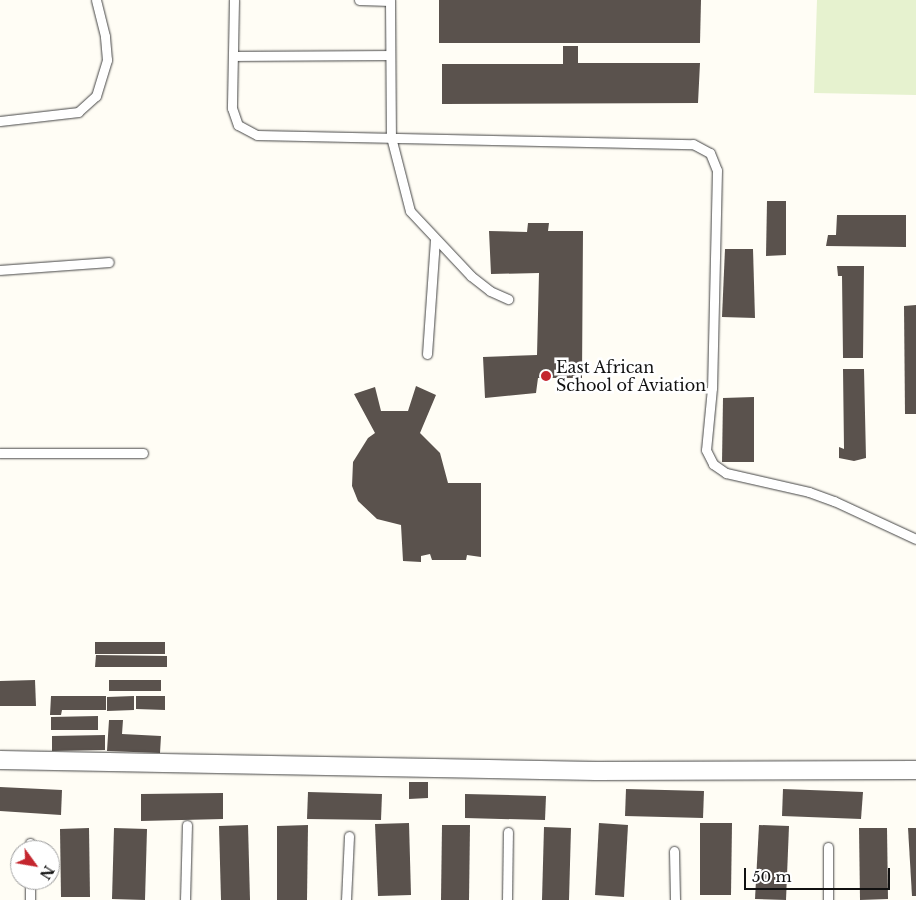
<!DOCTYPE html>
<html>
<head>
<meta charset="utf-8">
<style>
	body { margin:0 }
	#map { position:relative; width:916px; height:900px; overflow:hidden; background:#fffdf5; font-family:"Libre Baskerville",serif }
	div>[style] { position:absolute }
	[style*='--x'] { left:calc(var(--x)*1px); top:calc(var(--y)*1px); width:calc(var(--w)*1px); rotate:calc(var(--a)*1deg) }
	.pitch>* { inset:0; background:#e6f2cf }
	.building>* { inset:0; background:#5a524d }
	.roads { filter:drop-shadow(0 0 1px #444) drop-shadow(0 0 1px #444) }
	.lane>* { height:9px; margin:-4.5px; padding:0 4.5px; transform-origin:4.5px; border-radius:4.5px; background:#fff }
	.street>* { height:18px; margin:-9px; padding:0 9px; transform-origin:9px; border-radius:9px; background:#fff }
	.dots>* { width:14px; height:14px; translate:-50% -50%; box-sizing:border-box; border:2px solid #fff; border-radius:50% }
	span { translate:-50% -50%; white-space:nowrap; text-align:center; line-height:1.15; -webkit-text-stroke:5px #fff; paint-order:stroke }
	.poi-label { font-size:16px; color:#111 }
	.left { translate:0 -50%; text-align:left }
	.north { position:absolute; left:10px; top:840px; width:50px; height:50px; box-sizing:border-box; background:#fff; border:1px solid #a0a0a0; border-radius:50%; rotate:122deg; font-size:14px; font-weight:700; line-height:20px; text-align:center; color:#111 }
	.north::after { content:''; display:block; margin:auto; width:18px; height:22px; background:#c4262e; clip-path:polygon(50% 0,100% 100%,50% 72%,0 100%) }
	.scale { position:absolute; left:744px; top:868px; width:146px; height:22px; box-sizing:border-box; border:2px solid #111; border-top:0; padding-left:6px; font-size:15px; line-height:18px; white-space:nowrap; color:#111; -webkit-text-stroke:4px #fff; paint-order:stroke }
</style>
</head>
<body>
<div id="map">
	<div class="pitch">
		<div style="clip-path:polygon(817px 0,916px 0,916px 95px,814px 93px)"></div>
	</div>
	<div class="building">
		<div style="clip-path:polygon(439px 0,701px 0,700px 43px,439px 43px)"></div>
		<div style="clip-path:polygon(563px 46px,578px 46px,578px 63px,700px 63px,698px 103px,442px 104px,442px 64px,563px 64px)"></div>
		<div style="clip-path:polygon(767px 201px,786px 201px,786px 255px,766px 256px)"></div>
		<div style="clip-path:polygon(837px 215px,906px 215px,906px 247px,826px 246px,828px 235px,836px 235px)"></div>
		<div style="clip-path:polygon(528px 223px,549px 223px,548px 231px,583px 231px,582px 378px,538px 378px,536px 393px,485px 398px,483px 357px,537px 355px,539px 273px,491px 274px,489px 231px,527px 232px)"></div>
		<div style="clip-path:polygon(725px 249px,753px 249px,755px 318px,722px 317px)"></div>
		<div style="clip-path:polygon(837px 266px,864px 266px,863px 358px,843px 358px,842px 276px,838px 276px)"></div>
		<div style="clip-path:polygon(916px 305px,916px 414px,905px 414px,904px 306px)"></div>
		<div style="clip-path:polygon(843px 369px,864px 369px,866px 458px,854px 461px,839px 458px,839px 447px,844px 449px)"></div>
		<div style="clip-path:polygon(416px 386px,436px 395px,420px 433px,440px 453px,448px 483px,481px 483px,481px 557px,467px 555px,466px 560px,432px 560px,430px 554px,421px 556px,421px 562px,403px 561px,401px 525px,377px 519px,358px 501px,352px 486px,353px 462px,368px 438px,375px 433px,354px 394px,375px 387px,381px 411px,408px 411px)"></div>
		<div style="clip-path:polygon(754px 397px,754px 462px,722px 462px,723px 398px)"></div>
		<div style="clip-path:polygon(95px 642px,165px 642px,165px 654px,95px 654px)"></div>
		<div style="clip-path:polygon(96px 655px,167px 656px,167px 667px,95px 667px)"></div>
		<div style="clip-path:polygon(35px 680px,36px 706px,0 706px,0 681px)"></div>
		<div style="clip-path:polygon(109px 680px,161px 680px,161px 691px,109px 691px)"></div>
		<div style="clip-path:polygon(51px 696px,106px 696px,106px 710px,62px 710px,61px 715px,50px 715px)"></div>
		<div style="clip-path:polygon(134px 696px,134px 710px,107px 711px,107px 697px)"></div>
		<div style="clip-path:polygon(136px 696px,165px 696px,165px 710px,136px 709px)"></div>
		<div style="clip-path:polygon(98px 716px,98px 730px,51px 730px,51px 717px)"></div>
		<div style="clip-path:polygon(109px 720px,123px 720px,122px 734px,161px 736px,160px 753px,107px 751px)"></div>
		<div style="clip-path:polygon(105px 735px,105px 750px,52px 751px,52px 736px)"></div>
		<div style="clip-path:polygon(409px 782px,428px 782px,428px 798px,409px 799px)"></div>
		<div style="clip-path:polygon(0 787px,62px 790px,61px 815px,0 811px)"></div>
		<div style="clip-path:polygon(626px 789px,704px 791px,703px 818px,625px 816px)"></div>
		<div style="clip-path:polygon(783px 789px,863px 792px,861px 819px,782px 816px)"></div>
		<div style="clip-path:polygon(308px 792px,382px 794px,381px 820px,307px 819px)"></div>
		<div style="clip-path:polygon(223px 793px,223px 819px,141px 821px,141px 794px)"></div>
		<div style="clip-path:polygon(465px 794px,546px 796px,545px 820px,465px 818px)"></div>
		<div style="clip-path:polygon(409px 823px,411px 895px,378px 896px,375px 824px)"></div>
		<div style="clip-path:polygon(599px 823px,628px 825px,624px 897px,595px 895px)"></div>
		<div style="clip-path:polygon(700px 823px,732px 823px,731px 895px,700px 895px)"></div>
		<div style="clip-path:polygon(248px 825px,250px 900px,221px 900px,219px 826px)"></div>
		<div style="clip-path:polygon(308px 825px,307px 900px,277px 900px,277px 826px)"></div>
		<div style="clip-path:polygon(442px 825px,470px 825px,469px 900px,441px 900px)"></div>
		<div style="clip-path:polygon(759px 825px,789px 826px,786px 900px,755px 899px)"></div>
		<div style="clip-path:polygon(544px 827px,571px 828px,569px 900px,542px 900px)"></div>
		<div style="clip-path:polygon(89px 828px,90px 897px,61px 897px,60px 829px)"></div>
		<div style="clip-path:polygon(114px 828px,147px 829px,145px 900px,112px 899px)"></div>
		<div style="clip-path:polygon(859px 828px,887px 828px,888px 899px,860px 900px)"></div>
		<div style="clip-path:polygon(908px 828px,916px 828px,916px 896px,912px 896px)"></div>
	</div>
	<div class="roads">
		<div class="lane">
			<div style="--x:234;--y:0;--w:108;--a:91.1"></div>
			<div style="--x:232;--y:108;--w:18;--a:71"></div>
			<div style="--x:238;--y:125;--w:21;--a:28"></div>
			<div style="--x:257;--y:135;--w:436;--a:1.2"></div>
			<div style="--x:693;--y:144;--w:19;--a:28"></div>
			<div style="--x:710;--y:153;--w:18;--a:68"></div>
			<div style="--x:717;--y:170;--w:218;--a:91.3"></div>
			<div style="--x:712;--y:388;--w:62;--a:95.5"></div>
			<div style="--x:706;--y:450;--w:16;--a:63"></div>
			<div style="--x:713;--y:464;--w:16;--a:35"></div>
			<div style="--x:726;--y:473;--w:85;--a:12.9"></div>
			<div style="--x:809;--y:492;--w:27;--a:20"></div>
			<div style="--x:834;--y:501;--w:90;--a:24.9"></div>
			<div style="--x:359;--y:0;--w:31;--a:2"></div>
			<div style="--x:390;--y:0;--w:137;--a:89.6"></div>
			<div style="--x:391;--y:137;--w:76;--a:75.6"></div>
			<div style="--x:410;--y:211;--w:89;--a:46.8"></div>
			<div style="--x:471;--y:276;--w:24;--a:38"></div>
			<div style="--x:490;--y:291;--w:20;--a:24"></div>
			<div style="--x:233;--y:56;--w:156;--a:-0.4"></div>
			<div style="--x:0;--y:121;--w:79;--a:-6.6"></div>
			<div style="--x:78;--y:112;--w:24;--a:-42"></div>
			<div style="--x:96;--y:96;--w:38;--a:-73"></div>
			<div style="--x:107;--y:60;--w:24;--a:-95"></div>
			<div style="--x:105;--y:36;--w:37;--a:-104"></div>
			<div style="--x:0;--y:270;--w:109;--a:-4.2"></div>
			<div style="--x:427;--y:354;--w:115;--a:-86"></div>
			<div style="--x:0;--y:453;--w:143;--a:0"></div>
			<div style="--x:30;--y:850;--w:7;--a:-90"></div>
			<div style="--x:674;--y:851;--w:49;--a:88.8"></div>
			<div style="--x:30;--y:900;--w:20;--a:-90"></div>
			<div style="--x:185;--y:900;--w:75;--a:-88.5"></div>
			<div style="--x:346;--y:900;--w:64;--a:-87.3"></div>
			<div style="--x:507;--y:900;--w:68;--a:-89.2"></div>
			<div style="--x:828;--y:900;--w:53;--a:-90"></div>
		</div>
		<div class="street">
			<div style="--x:0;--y:760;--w:596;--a:1.06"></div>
			<div style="--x:596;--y:771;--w:320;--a:-0.2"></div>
		</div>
	</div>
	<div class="dots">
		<div style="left:546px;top:376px;background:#c4262e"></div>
	</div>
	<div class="poi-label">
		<span class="left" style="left:556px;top:376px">East African<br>School of Aviation</span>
	</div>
	<div class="north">N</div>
	<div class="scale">50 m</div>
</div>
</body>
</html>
